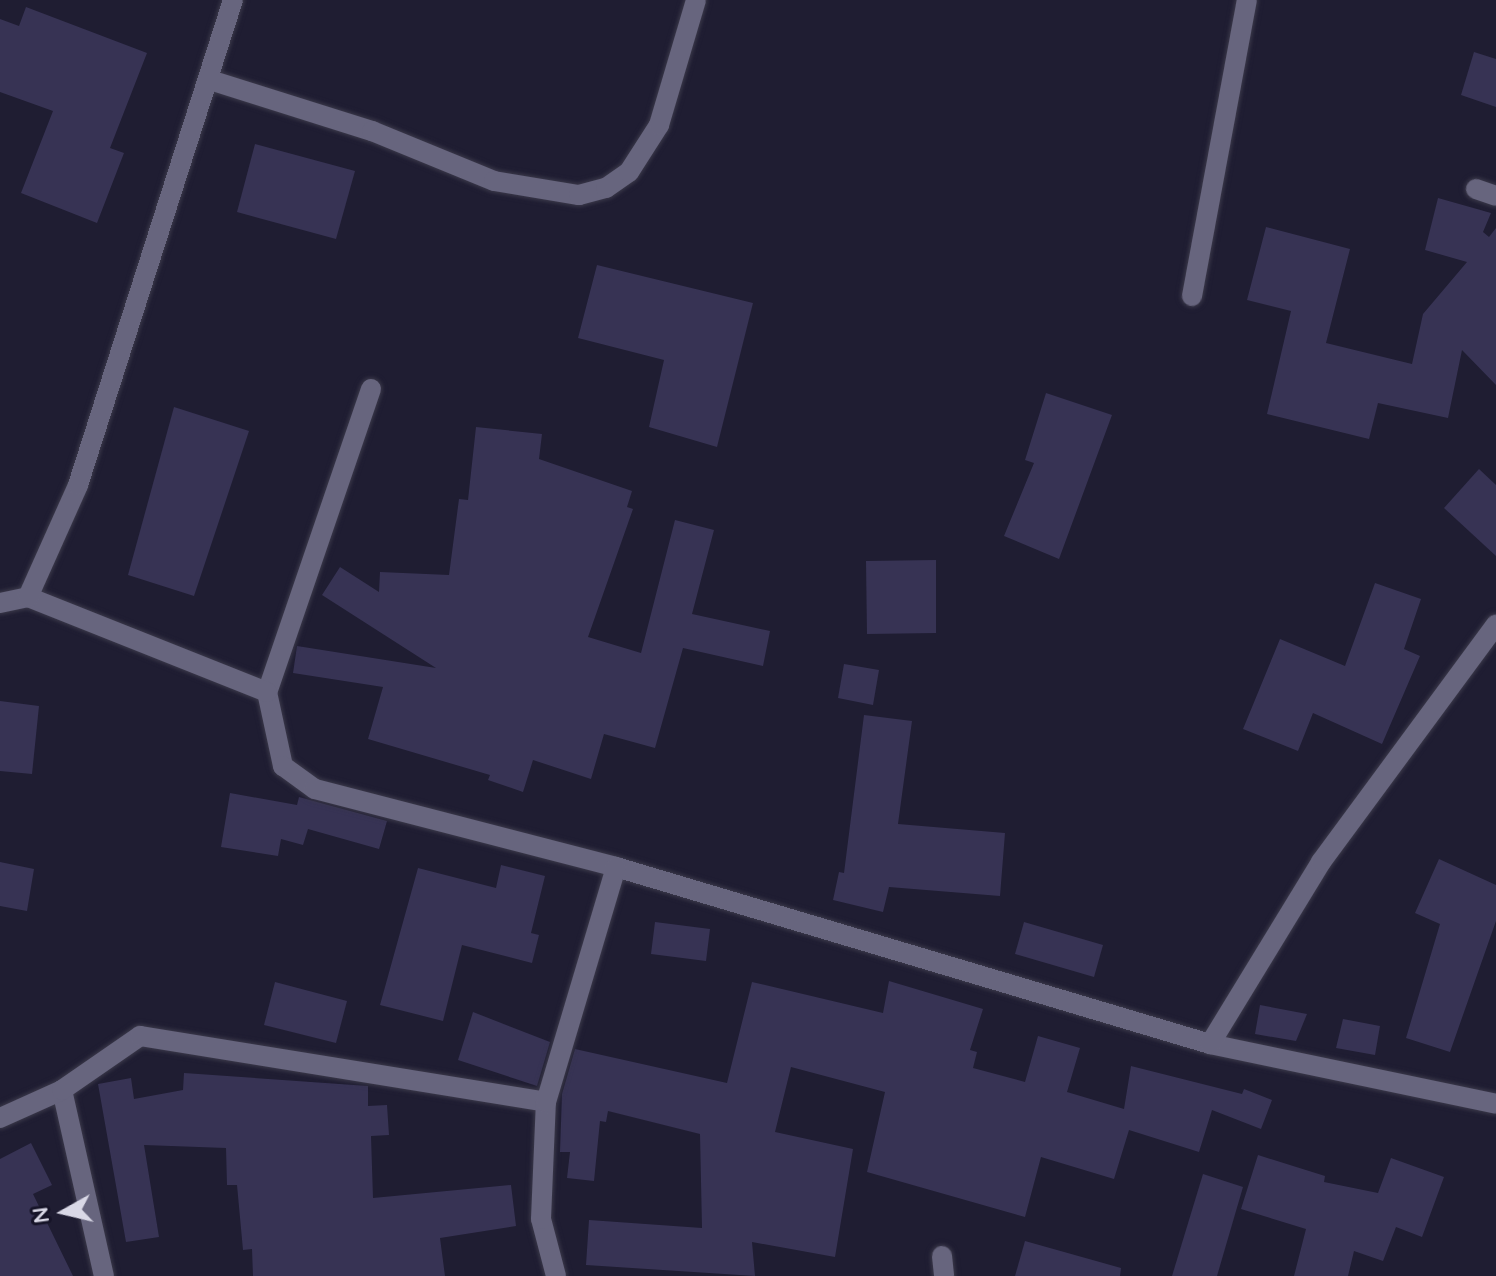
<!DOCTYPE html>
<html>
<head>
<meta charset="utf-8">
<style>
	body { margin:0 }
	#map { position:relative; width:1496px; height:1276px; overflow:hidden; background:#1f1d32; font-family:Quicksand,sans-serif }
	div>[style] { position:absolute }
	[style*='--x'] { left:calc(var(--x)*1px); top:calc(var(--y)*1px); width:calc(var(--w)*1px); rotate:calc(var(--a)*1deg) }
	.building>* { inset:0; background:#373354 }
	.roads { filter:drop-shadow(0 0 2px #3b394a) drop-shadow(0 0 2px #3b394a) }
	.minor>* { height:20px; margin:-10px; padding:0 10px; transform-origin:10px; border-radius:10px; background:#67657e }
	span { translate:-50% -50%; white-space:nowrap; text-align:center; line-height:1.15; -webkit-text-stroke:6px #161428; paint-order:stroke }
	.north { position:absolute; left:24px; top:1172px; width:80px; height:80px; -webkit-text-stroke:6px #161428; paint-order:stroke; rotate:262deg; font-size:22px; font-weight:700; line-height:32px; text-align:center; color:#d9d8e6 }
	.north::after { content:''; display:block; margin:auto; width:28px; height:36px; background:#d9d8e6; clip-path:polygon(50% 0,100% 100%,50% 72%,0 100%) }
</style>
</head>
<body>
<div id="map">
	<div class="building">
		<div style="clip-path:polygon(26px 7px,147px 53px,110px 148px,124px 153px,97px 223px,21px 193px,53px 111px,0 92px,0 19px,19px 26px)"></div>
		<div style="clip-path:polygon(1474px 52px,1496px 59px,1496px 107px,1461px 95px)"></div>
		<div style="clip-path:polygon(255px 144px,355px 171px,336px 239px,237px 212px)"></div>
		<div style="clip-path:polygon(1438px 198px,1491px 213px,1483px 232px,1489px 237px,1496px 228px,1496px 385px,1462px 350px,1448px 418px,1378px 403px,1369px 439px,1267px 414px,1291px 311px,1247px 300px,1266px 227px,1350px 249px,1326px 343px,1412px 364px,1423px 314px,1467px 262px,1425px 250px)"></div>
		<div style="clip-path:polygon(597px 265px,753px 303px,717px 447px,649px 427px,664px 360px,578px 338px)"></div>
		<div style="clip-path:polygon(1046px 393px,1112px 415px,1059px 559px,1004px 536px,1034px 463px,1025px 460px)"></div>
		<div style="clip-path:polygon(174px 407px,249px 431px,194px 596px,128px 575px)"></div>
		<div style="clip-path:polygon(476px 427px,542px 434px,539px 459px,632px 491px,627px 507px,633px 509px,588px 637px,641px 653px,675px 520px,714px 530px,692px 614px,770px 631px,763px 666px,683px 648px,655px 748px,604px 734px,591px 779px,533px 760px,523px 792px,488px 780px,490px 775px,368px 739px,383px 687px,293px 673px,297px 646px,436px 668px,322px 595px,340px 567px,379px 592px,380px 572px,449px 575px,459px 499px,468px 500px)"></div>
		<div style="clip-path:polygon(1479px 469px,1496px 485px,1496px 556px,1444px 508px)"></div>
		<div style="clip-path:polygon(936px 560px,936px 633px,867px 634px,866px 561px)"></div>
		<div style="clip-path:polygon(1375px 583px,1421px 599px,1404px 649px,1420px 656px,1382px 744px,1313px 713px,1298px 751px,1243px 729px,1280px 639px,1345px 666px)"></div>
		<div style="clip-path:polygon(844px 664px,879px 670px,873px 705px,838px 698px)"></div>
		<div style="clip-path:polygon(0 701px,39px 706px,32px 774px,0 771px)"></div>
		<div style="clip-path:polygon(864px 715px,912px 721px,898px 824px,1005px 833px,1000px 896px,889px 887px,883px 912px,833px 900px,839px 872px,844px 873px)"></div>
		<div style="clip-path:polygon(230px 793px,297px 805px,299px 797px,387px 821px,379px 849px,308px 829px,303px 845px,281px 839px,278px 856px,221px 847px)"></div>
		<div style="clip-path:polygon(1439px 859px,1496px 885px,1496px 921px,1450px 1052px,1406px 1038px,1440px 924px,1415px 913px)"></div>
		<div style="clip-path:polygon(0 862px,34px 869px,27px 911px,0 906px)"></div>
		<div style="clip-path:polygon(501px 865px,545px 876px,531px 933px,539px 935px,532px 963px,462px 945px,443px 1021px,380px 1005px,418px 868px,496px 888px)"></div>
		<div style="clip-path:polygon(655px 922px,710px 929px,706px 961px,651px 954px)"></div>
		<div style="clip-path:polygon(1024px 922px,1103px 945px,1094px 977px,1015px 954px)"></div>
		<div style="clip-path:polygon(889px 981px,983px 1009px,970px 1050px,977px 1052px,973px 1068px,1025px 1082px,1038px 1036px,1080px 1048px,1067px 1092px,1124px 1109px,1131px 1066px,1242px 1094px,1244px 1089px,1272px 1100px,1261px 1129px,1212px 1110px,1199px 1152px,1129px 1130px,1114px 1179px,1041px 1157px,1025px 1217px,867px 1172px,885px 1092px,791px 1067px,775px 1132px,853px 1149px,835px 1257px,752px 1242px,755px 1276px,586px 1265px,589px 1220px,702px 1228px,700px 1134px,608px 1111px,606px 1122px,600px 1121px,594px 1181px,567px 1178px,570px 1152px,560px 1152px,562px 1094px,575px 1049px,727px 1083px,752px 982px,883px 1013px)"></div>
		<div style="clip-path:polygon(275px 982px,347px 1001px,336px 1043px,264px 1025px)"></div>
		<div style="clip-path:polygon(1260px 1005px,1307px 1014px,1296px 1041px,1255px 1034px)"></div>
		<div style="clip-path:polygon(473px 1012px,550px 1042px,537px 1086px,458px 1060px)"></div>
		<div style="clip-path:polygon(1343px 1019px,1380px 1026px,1375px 1055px,1336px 1048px)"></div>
		<div style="clip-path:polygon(184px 1073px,368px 1086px,368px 1106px,387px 1105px,389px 1135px,371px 1136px,373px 1198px,511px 1185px,516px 1226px,440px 1238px,445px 1276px,253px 1276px,252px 1249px,243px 1250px,237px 1185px,227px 1185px,226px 1148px,144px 1145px,159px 1237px,126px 1242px,98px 1084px,131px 1078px,134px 1099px,183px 1090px)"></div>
		<div style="clip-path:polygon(31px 1143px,52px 1185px,33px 1194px,73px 1276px,0 1276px,0 1159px)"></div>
		<div style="clip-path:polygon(1258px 1155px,1325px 1176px,1324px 1182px,1378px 1193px,1391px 1158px,1444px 1177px,1422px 1237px,1396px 1227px,1383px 1261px,1354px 1251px,1348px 1276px,1294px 1276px,1306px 1229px,1241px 1209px)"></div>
		<div style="clip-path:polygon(1203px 1174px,1243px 1187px,1217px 1276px,1172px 1276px)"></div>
		<div style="clip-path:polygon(1025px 1241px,1121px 1268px,1120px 1276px,1015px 1276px)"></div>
	</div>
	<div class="roads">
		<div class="minor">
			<div style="--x:210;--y:80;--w:170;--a:17.5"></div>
			<div style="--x:372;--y:131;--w:132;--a:22.3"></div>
			<div style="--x:494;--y:181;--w:86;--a:9.4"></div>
			<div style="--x:579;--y:195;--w:28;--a:-15"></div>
			<div style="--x:606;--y:188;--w:28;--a:-35"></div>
			<div style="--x:629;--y:172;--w:56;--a:-57.4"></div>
			<div style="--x:659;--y:125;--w:130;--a:-73.5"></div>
			<div style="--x:1476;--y:189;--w:21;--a:19"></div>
			<div style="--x:1192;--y:296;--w:301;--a:-79.5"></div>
			<div style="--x:371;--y:389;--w:320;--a:108.9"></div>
			<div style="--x:267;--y:692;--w:76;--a:77.8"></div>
			<div style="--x:283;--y:766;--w:39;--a:36"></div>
			<div style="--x:315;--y:789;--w:311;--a:14.5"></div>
			<div style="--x:616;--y:867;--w:620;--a:16.59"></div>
			<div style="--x:1210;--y:1044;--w:292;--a:11.8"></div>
			<div style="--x:28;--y:597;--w:257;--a:21.7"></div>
			<div style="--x:0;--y:603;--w:29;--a:-12"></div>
			<div style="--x:28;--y:597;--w:123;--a:-65.9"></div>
			<div style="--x:78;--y:485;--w:509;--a:-72.28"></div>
			<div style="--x:1210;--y:1044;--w:213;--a:-58.6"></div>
			<div style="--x:1321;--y:862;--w:295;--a:-53.6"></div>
			<div style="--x:62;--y:1090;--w:191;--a:77.3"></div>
			<div style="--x:0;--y:1118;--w:68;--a:-24.3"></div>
			<div style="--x:62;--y:1090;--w:95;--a:-34.7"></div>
			<div style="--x:140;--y:1036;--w:411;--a:9.2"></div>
			<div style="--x:942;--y:1256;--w:20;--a:84"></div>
			<div style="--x:556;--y:1276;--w:59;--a:-104.7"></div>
			<div style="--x:541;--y:1219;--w:117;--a:-87.6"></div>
			<div style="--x:546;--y:1102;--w:245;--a:-73.4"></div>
		</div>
	</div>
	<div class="north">N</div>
</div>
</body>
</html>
